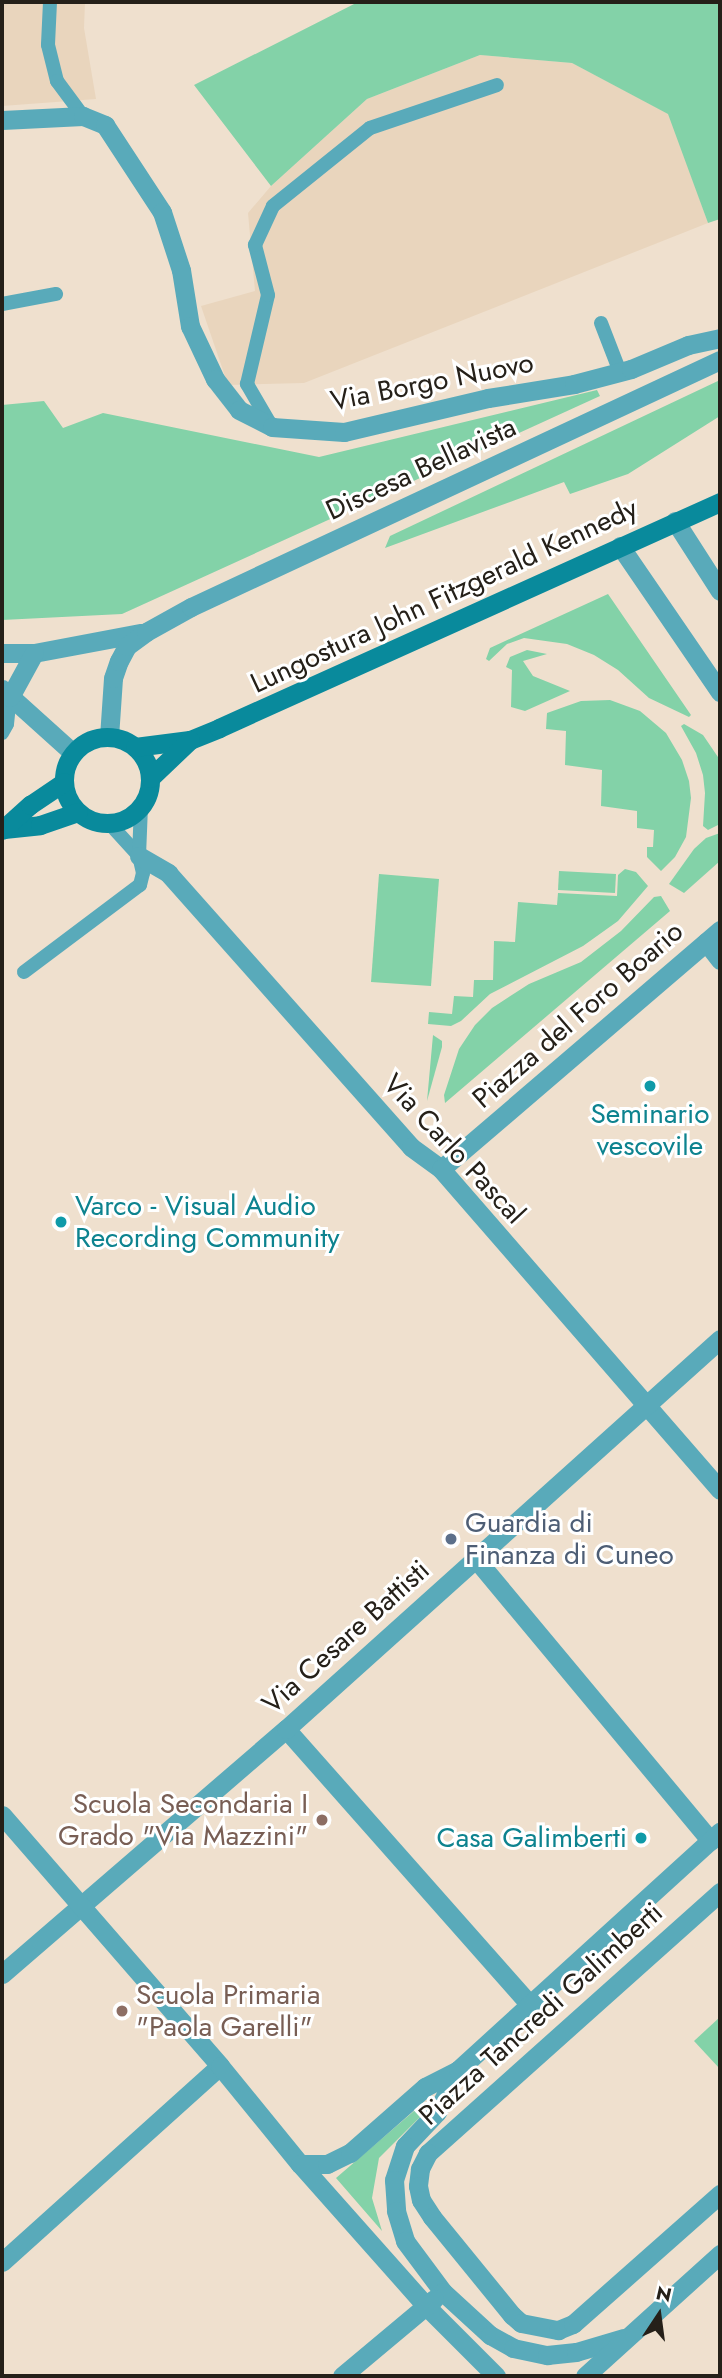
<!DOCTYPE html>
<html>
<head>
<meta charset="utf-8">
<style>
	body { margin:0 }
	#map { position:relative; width:722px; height:2378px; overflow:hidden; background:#efe0ce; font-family:Jost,sans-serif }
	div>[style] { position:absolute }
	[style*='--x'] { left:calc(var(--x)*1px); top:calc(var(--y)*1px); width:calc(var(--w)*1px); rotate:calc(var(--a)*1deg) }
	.built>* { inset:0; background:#e9d5bd }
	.green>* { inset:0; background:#83d2a8 }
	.service>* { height:14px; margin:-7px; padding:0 7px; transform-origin:7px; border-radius:7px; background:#59aaba }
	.pedestrian>* { height:19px; margin:-9.5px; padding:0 9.5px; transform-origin:9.5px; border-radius:9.5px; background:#59aaba }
	.minor>* { height:19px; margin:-9.5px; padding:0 9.5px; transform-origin:9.5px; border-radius:9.5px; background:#59aaba }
	.tertiary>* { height:19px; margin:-9.5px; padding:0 9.5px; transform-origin:9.5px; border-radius:9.5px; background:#59aaba }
	.secondary>* { height:19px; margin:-9.5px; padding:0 9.5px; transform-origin:9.5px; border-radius:9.5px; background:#098a9c }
	.secondary>.ring { margin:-9.5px; padding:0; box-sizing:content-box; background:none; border:19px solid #098a9c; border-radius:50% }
	.dots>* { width:19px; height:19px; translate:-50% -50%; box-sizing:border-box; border:4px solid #fff; border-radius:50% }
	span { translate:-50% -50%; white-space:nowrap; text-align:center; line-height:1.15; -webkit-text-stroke:6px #fff; paint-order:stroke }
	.street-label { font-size:28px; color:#252019 }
	.culture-label { font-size:28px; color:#0d838f }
	.left { translate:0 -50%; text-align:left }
	.right { translate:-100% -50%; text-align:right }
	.service-label { font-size:28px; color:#4e5e75 }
	.education-label { font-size:28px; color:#785e54 }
	.frame { position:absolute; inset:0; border:4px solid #252019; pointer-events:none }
	.north { position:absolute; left:624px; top:2280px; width:70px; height:70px; -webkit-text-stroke:5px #fff; paint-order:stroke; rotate:13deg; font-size:19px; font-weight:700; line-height:28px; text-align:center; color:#252019 }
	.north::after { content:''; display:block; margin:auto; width:24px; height:32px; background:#252019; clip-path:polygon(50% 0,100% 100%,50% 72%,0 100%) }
</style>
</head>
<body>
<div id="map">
	<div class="built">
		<div style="clip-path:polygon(2px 2px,85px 2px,84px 28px,96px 99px,2px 106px)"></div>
		<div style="clip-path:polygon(480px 55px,572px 63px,669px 114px,708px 223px,304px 383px,228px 385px,201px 306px,255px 291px,248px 213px,271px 186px,367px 99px)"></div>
	</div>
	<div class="green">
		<div style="clip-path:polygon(358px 2px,720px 2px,720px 219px,708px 223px,668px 114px,572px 63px,480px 55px,367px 99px,271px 186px,194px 85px)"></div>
		<div style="clip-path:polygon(720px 380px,720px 416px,628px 474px,570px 494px,564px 482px,385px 548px,390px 536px)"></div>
		<div style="clip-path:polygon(597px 390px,600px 396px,122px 614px,2px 620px,2px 405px,44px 401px,63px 428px,103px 413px,319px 457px)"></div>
		<div style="clip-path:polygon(608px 594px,691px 715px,689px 717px,649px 698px,618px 670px,594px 655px,567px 644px,524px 638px,507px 644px,489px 661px,486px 659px,490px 648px)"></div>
		<div style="clip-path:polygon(527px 650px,547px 654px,523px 661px,533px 676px,570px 691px,525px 711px,511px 707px,512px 670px,506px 667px,510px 657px)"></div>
		<div style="clip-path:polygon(610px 700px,640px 711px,666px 733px,682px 760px,689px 781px,691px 798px,686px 837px,675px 857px,661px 871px,647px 857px,647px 847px,653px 847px,654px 830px,637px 828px,637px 811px,601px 806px,602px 770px,565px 765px,566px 731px,546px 729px,547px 713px,581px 701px)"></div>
		<div style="clip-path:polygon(684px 724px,703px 735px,720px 760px,720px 824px,708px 830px,703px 826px,705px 793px,703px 775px,696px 753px,681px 726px)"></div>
		<div style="clip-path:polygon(720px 833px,720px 861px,684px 893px,669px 884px,694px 849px,706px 838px)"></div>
		<div style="clip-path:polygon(625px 869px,636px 872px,648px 886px,618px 921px,583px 946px,490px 994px,461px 1021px,451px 1026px,428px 1024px,429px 1012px,452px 1014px,454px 996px,473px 997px,474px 980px,493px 980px,494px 941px,515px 942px,518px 902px,557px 905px,558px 893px,617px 896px,618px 875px)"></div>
		<div style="clip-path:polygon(559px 871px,616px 874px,615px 893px,558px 890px)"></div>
		<div style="clip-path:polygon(379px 874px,439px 879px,431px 986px,371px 982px)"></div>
		<div style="clip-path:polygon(661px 896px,670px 911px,445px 1103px,444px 1095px,459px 1049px,475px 1025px,492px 1008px,529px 984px,581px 962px,621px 931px,654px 897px)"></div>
		<div style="clip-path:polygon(433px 1035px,442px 1041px,442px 1047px,427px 1101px)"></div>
		<div style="clip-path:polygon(720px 2017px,720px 2069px,694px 2041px)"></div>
		<div style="clip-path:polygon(421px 2105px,425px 2108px,422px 2115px,379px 2158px,372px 2198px,382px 2231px,336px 2178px)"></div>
	</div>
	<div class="service">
		<div style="--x:50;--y:2;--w:43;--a:92.7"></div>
		<div style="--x:48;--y:45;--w:37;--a:76"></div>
		<div style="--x:57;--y:81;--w:44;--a:53.4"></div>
		<div style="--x:2;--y:304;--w:55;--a:-10.5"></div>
		<div style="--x:601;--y:323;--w:53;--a:68.8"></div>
		<div style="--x:272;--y:427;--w:50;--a:-120.2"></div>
		<div style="--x:247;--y:384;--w:91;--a:-76.7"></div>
		<div style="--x:268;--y:295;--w:52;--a:-104.6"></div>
		<div style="--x:255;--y:245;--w:43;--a:-65.2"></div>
		<div style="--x:273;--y:206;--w:124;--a:-38.8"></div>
		<div style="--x:370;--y:128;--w:134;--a:-18.7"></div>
		<div style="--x:2;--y:733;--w:10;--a:-61"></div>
		<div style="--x:7;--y:724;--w:27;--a:-84"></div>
		<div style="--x:109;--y:823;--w:45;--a:47.7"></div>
		<div style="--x:24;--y:972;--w:145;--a:-36.9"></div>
		<div style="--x:140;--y:885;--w:12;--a:-76"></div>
		<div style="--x:143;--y:873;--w:17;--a:-103"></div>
		<div style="--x:139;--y:856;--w:49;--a:-87.7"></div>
	</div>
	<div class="pedestrian">
		<div style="--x:139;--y:856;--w:34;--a:30"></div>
		<div style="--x:168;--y:873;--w:366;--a:48.4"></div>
		<div style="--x:411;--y:1147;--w:37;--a:36"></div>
		<div style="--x:720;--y:1892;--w:392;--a:138.2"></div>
		<div style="--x:428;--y:2153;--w:18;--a:117"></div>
		<div style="--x:420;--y:2169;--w:17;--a:97"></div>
		<div style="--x:418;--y:2186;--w:14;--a:78"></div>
		<div style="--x:421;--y:2200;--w:20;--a:57"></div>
		<div style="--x:432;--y:2217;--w:127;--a:50.8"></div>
		<div style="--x:512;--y:2315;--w:12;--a:42"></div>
		<div style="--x:521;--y:2323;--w:38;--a:11"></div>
		<div style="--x:558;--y:2330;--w:16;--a:-22"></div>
		<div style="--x:573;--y:2324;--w:196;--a:-41.5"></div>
	</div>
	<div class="minor">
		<div style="--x:2;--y:120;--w:81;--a:-2.8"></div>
		<div style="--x:83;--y:116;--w:24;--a:22"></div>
		<div style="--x:105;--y:125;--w:104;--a:56.8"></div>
		<div style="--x:162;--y:212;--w:61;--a:71.9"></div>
		<div style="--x:181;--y:270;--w:57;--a:80.9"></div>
		<div style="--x:190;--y:326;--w:59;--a:64.7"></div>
		<div style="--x:215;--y:379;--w:39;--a:52"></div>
		<div style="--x:239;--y:410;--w:37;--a:27"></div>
		<div style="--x:272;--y:427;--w:72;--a:4"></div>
		<div style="--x:344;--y:432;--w:148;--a:-13.3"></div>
		<div style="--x:488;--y:398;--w:87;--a:-9.2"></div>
		<div style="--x:574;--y:384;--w:59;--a:-14.7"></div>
		<div style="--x:631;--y:369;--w:62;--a:-22.8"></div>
		<div style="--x:688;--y:345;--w:33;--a:-12"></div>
		<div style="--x:675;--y:521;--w:83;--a:57.3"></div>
		<div style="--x:620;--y:546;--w:177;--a:55.6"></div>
		<div style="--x:2;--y:653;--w:32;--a:0"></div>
		<div style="--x:34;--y:653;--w:109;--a:-10.6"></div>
		<div style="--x:2;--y:689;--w:96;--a:42"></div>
		<div style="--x:10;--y:697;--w:50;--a:-61.4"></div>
		<div style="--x:109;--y:737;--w:59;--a:-86.1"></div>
		<div style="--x:113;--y:678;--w:18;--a:-71"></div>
		<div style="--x:119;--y:661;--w:17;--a:-62"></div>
		<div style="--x:127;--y:646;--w:24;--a:-36"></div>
		<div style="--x:146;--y:632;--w:51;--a:-29.1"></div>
		<div style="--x:191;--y:607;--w:584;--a:-25.03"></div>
		<div style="--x:720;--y:930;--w:367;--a:139.4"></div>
		<div style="--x:441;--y:1169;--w:425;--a:49"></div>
		<div style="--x:706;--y:942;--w:23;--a:52"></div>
		<div style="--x:475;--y:1558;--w:368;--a:50.2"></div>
		<div style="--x:286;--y:1729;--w:366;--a:48.5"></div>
		<div style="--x:2;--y:1974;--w:375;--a:-40.8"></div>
		<div style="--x:286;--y:1729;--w:583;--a:-41.94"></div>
		<div style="--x:2;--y:2262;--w:293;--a:-42"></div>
	</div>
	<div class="tertiary">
		<div style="--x:2;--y:1815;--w:332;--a:49"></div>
		<div style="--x:220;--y:2066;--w:127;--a:50.8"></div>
		<div style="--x:300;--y:2164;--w:190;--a:48.4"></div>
		<div style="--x:426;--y:2306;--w:99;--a:45"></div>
		<div style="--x:458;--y:2070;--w:47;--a:116.6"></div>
		<div style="--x:437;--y:2112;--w:47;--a:133.3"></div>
		<div style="--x:405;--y:2146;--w:36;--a:108"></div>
		<div style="--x:394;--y:2180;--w:31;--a:86"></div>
		<div style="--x:396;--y:2211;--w:31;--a:73"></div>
		<div style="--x:405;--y:2241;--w:64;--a:53.3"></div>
		<div style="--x:443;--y:2292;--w:64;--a:42.5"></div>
		<div style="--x:490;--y:2335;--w:26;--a:29"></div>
		<div style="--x:513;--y:2348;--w:35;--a:12"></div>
		<div style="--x:547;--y:2355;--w:29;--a:-6"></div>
		<div style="--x:576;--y:2352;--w:50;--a:-16.3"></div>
		<div style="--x:300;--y:2164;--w:27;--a:0"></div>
		<div style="--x:327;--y:2164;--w:25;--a:-26"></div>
		<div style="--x:350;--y:2153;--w:100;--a:-41.3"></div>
		<div style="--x:425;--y:2087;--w:37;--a:-27"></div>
		<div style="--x:458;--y:2070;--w:354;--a:-42.3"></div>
		<div style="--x:342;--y:2376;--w:120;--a:-39.9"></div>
		<div style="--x:585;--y:2376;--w:182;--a:-42.1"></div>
	</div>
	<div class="secondary">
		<div class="ring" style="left:64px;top:737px;width:67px;height:67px"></div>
		<div style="--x:135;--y:747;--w:55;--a:-7.3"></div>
		<div style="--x:190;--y:740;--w:31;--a:-22"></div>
		<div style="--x:219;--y:728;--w:550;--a:-24.28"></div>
		<div style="--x:150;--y:778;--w:55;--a:-43.5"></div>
		<div style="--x:4;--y:829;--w:36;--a:-6"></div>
		<div style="--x:40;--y:825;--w:40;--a:-18.9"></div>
		<div style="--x:2;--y:830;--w:38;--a:-42"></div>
		<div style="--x:30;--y:805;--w:41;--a:-34.1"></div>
	</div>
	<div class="dots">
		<div style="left:650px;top:1086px;background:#0f9aa8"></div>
		<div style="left:61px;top:1222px;background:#0f9aa8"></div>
		<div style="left:451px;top:1539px;background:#5c6f8a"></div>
		<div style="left:322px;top:1820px;background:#8d6e63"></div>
		<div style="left:641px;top:1838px;background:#0f9aa8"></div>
		<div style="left:122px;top:2011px;background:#8d6e63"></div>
	</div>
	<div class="street-label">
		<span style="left:432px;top:382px;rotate:-11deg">Via Borgo Nuovo</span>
		<span style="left:421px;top:469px;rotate:-25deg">Discesa Bellavista</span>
		<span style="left:444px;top:596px;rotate:-25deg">Lungostura John Fitzgerald Kennedy</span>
		<span style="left:578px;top:1015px;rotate:-41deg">Piazza del Foro Boario</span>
		<span style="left:454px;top:1149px;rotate:47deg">Via Carlo Pascal</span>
		<span style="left:346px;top:1637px;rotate:-42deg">Via Cesare Battisti</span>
		<span style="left:541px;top:2014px;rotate:-42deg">Piazza Tancredi Galimberti</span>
	</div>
	<div class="culture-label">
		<span style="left:650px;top:1130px">Seminario<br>vescovile</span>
		<span class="left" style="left:75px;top:1222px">Varco - Visual Audio<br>Recording Community</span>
		<span class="right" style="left:627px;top:1838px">Casa Galimberti</span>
	</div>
	<div class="service-label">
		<span class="left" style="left:465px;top:1539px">Guardia di<br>Finanza di Cuneo</span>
	</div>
	<div class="education-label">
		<span class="right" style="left:308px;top:1820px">Scuola Secondaria I<br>Grado "Via Mazzini"</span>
		<span class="left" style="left:136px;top:2011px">Scuola Primaria<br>"Paola Garelli"</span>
	</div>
	<div class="frame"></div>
	<div class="north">N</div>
</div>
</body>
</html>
